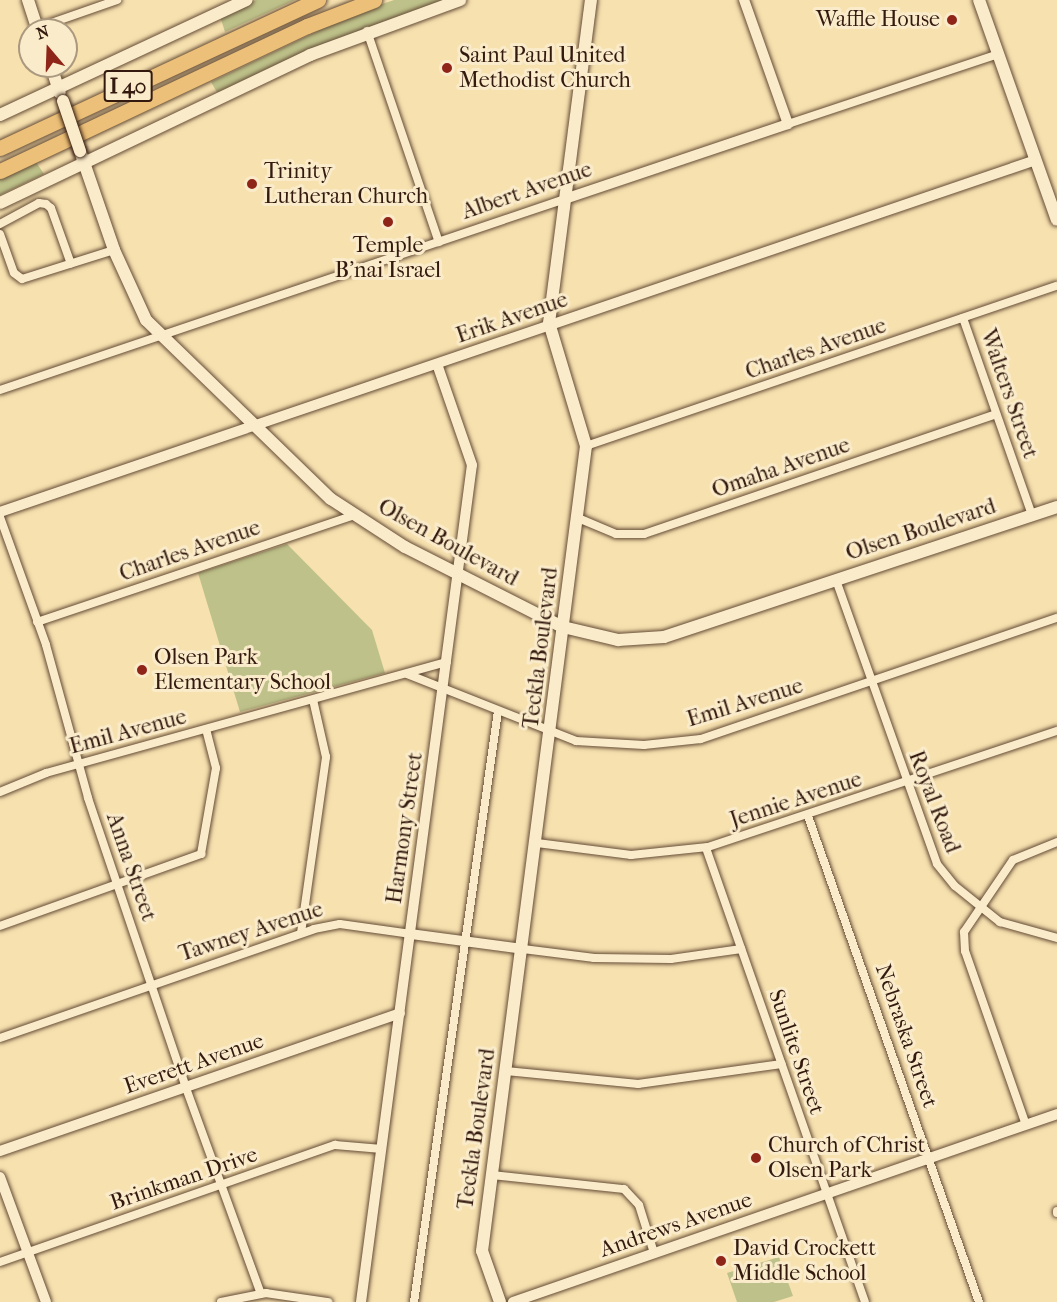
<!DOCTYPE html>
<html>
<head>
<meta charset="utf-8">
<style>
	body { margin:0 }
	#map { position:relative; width:1057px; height:1302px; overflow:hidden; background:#f7e1af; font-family:"IM FELL French Canon",serif }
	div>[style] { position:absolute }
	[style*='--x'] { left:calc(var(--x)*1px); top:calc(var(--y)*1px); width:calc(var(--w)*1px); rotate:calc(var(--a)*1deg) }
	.green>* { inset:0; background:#bec28a }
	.roads { filter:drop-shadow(0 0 2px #644b36) drop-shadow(0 0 2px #644b36) }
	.minor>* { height:8px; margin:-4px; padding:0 4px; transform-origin:4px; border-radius:4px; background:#faeccb }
	.tertiary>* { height:10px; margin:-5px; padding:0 5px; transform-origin:5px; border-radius:5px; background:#faeccb }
	.secondary>* { height:12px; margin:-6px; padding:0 6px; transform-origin:6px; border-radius:6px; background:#faeccb }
	.motorway>* { height:15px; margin:-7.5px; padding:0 7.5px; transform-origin:7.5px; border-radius:7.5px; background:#ecc078 }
	.bridges { filter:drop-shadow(0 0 2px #33190e) drop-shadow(0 0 2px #33190e) }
	.secondary-bridge>* { height:12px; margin:-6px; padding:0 6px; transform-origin:6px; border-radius:6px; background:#faeccb }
	.dots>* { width:16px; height:16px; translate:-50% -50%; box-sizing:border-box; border:3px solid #faeccb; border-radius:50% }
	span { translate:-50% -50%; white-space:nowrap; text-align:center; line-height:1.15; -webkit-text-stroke:6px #faeccb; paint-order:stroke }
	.shield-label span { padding:2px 4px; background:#faeccb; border:2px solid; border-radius:4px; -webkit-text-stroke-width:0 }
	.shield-label { font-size:21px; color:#33190e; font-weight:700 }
	.poi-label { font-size:22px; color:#33190e }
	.right { translate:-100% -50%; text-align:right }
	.left { translate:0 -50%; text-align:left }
	.street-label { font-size:22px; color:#33190e }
	.north { position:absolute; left:18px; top:18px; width:60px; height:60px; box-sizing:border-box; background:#faeccb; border:2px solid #aa987f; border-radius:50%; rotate:341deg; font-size:16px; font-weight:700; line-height:24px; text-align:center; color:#33190e }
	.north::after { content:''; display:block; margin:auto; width:21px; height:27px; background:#8f2418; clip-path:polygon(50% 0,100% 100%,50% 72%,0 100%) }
</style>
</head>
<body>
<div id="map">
	<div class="green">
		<div style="clip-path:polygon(256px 0,295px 0,225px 32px,220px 16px)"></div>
		<div style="clip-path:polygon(394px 0,447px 0,371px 26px,218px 94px,211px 82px,356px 13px)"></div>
		<div style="clip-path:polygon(36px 162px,44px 174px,0 195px,0 179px)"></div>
		<div style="clip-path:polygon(287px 544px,372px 630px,385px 673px,240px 712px,198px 573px)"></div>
		<div style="clip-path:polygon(779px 1257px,793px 1296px,774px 1302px,737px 1302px,727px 1273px)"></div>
	</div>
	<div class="roads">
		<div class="minor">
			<div style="--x:37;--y:28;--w:85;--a:-19.3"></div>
			<div style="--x:367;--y:31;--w:223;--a:71.2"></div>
			<div style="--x:788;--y:124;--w:221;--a:-18.4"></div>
			<div style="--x:0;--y:224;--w:44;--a:-28.3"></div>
			<div style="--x:39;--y:203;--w:7;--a:8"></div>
			<div style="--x:46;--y:204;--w:6;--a:39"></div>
			<div style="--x:51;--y:208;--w:59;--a:70.3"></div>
			<div style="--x:0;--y:234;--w:41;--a:70.3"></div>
			<div style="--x:14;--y:273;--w:10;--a:37"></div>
			<div style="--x:22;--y:279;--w:96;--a:-17.5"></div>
			<div style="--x:963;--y:318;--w:209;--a:70.7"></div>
			<div style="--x:0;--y:390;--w:596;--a:-18.68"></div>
			<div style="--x:586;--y:446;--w:497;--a:-18.8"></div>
			<div style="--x:0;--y:517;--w:136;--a:70.2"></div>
			<div style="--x:46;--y:645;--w:159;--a:74.6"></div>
			<div style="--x:88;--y:798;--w:306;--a:71.3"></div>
			<div style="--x:186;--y:1088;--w:219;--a:70"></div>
			<div style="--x:578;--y:518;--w:41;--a:22.8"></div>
			<div style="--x:616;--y:534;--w:28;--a:0"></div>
			<div style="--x:644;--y:534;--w:372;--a:-18.8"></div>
			<div style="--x:836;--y:580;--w:301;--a:70.4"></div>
			<div style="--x:937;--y:864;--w:28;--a:51"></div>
			<div style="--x:955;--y:886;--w:58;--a:38.7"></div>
			<div style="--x:1000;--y:922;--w:59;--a:15.7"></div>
			<div style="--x:37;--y:622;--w:336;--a:-18.6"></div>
			<div style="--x:407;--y:674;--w:182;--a:21.6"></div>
			<div style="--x:576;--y:741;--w:68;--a:3.4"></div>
			<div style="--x:644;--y:745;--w:57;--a:-6"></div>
			<div style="--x:701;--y:739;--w:376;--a:-18.8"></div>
			<div style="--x:0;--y:792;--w:50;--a:-22.4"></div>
			<div style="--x:46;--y:773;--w:416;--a:-15.5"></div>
			<div style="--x:808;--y:816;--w:515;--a:70.62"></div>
			<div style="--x:537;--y:843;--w:95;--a:7.3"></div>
			<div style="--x:631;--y:855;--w:77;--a:-5.9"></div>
			<div style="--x:708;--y:847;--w:368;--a:-18.4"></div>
			<div style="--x:706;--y:848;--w:481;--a:70.7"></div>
			<div style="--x:0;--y:926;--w:214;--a:-19.7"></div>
			<div style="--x:201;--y:854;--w:87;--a:-80.1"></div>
			<div style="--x:216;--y:768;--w:40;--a:-104.4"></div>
			<div style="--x:301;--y:933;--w:178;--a:-81.9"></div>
			<div style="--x:326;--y:757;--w:58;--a:-102.8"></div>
			<div style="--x:523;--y:949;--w:72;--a:7.2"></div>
			<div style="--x:594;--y:958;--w:77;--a:0.7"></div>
			<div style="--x:671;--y:959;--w:71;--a:-8.1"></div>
			<div style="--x:0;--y:1038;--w:332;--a:-19.1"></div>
			<div style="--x:314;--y:929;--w:26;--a:-11"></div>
			<div style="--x:340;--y:924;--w:72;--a:8"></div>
			<div style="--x:506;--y:1071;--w:133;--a:5.6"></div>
			<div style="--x:638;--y:1084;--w:145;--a:-7.9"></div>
			<div style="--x:1026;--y:1125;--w:184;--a:-109.3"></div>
			<div style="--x:965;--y:951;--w:19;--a:-93"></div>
			<div style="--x:964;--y:932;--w:87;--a:-55.8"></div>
			<div style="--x:1013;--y:860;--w:48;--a:-22.2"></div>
			<div style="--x:492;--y:1175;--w:133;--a:6.1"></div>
			<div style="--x:624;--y:1189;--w:22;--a:47"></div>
			<div style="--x:639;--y:1205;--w:50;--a:72.6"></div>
			<div style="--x:1057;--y:1211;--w:2;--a:90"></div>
			<div style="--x:0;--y:1262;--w:355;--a:-19.3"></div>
			<div style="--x:335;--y:1145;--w:47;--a:4.9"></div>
			<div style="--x:221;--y:1302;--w:46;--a:-11.3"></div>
			<div style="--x:266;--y:1293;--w:63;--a:8.3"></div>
			<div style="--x:414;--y:1302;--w:597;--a:-81.91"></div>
		</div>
		<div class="tertiary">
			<div style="--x:565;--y:199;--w:235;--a:-18.6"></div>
			<div style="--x:788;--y:124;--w:132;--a:-109.5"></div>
			<div style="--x:0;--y:512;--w:1094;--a:-18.77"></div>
			<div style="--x:411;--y:934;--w:113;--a:7.6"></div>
			<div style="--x:0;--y:1151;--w:423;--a:-19"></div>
			<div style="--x:0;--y:1177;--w:133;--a:69.8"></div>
			<div style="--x:361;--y:1302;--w:844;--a:-82.45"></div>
			<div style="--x:472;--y:465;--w:107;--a:-109.1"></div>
			<div style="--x:513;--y:1302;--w:576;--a:-19.06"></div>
		</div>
		<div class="secondary">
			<div style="--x:28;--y:0;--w:32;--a:72"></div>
			<div style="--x:979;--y:0;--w:233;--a:70.5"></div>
			<div style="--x:51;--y:66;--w:28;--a:72"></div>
			<div style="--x:0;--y:115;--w:272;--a:-25"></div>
			<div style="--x:80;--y:151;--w:105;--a:71"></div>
			<div style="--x:114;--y:250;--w:77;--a:65.4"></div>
			<div style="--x:146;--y:320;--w:257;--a:44.1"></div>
			<div style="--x:331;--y:499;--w:88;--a:33"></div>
			<div style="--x:405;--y:547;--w:177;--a:26.9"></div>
			<div style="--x:563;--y:627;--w:57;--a:13.3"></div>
			<div style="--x:618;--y:640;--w:46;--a:-3.7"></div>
			<div style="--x:664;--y:637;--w:414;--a:-18.3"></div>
			<div style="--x:0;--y:203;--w:344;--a:-25.5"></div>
			<div style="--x:310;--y:55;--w:160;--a:-20.1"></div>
			<div style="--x:500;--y:1302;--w:54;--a:-109.4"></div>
			<div style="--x:482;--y:1251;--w:812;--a:-82.64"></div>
			<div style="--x:586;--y:446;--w:128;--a:-106.7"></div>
			<div style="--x:549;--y:323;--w:326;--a:-82.6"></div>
		</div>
		<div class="motorway">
			<div style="--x:0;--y:148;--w:351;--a:-25"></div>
			<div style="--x:0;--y:171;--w:340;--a:-25.3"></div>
			<div style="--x:307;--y:26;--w:72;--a:-21.2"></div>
		</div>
	</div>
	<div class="bridges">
		<div class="secondary-bridge">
			<div style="--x:63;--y:101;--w:53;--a:71.2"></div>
		</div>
	</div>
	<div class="dots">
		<div style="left:952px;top:20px;background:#8f2418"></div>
		<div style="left:447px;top:68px;background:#8f2418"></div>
		<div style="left:252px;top:184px;background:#8f2418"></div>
		<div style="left:388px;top:222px;background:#8f2418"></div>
		<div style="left:142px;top:670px;background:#8f2418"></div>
		<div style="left:756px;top:1158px;background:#8f2418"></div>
		<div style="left:721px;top:1261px;background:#8f2418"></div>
	</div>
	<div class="shield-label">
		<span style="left:128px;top:86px">I 40</span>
	</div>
	<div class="poi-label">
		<span class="right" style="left:940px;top:20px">Waffle House</span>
		<span class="left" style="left:459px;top:68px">Saint Paul United<br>Methodist Church</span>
		<span class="left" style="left:264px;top:184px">Trinity<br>Lutheran Church</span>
		<span style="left:388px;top:258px">Temple<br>B'nai Israel</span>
		<span class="left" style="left:154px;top:670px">Olsen Park<br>Elementary School</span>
		<span class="left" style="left:768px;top:1158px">Church of Christ<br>Olsen Park</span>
		<span class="left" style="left:733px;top:1261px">David Crockett<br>Middle School</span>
	</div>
	<div class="street-label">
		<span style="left:527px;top:191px;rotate:-19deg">Albert Avenue</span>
		<span style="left:512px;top:318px;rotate:-19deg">Erik Avenue</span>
		<span style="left:816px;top:349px;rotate:-19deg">Charles Avenue</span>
		<span style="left:1009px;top:394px;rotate:71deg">Walters Street</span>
		<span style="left:781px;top:468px;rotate:-19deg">Omaha Avenue</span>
		<span style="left:921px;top:530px;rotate:-18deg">Olsen Boulevard</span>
		<span style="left:448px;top:543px;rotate:29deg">Olsen Boulevard</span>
		<span style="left:190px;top:551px;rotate:-19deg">Charles Avenue</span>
		<span style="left:541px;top:648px;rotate:-83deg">Teckla Boulevard</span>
		<span style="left:745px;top:703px;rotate:-17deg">Emil Avenue</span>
		<span style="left:128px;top:732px;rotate:-15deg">Emil Avenue</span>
		<span style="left:796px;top:800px;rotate:-18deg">Jennie Avenue</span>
		<span style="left:934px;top:802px;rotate:69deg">Royal Road</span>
		<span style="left:405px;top:828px;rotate:-82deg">Harmony Street</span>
		<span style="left:131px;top:867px;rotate:71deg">Anna Street</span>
		<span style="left:251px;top:932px;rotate:-18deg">Tawney Avenue</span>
		<span style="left:906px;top:1036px;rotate:71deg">Nebraska Street</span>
		<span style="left:796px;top:1052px;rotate:71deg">Sunlite Street</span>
		<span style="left:194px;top:1064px;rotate:-19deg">Everett Avenue</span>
		<span style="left:477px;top:1129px;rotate:-82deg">Teckla Boulevard</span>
		<span style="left:184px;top:1179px;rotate:-19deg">Brinkman Drive</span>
		<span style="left:676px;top:1225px;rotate:-19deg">Andrews Avenue</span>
	</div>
	<div class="north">N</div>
</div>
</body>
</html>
